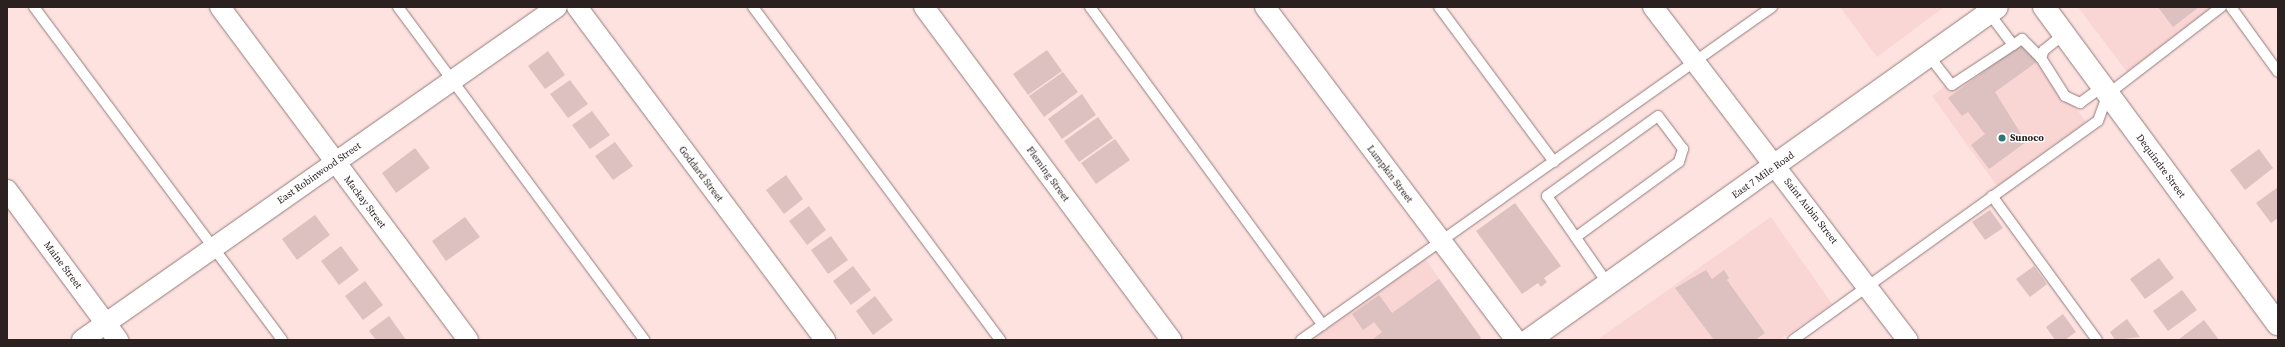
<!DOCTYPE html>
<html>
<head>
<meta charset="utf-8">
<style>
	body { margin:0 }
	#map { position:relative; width:2285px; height:347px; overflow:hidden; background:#fde2e0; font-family:"Source Serif 4",serif }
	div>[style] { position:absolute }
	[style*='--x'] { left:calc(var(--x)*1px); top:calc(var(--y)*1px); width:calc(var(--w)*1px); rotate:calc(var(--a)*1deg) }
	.built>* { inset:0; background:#f9d5d3 }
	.building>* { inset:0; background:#dcc1c0 }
	.roads { filter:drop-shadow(0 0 1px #947b7a) drop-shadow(0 0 1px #947b7a) }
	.lane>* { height:10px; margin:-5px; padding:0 5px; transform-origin:5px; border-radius:5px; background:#fff }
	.street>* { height:20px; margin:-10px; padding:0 10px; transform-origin:10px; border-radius:10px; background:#fff }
	.secondary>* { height:22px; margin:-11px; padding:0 11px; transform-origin:11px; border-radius:11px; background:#fff }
	.dots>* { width:11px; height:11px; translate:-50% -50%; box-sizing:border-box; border:2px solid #fff; border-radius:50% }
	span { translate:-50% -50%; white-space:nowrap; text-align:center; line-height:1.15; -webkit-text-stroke:3px #fff; paint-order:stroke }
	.poi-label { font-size:10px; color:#2b2121; font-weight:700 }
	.left { translate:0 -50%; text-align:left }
	.street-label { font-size:10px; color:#2b2121 }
	.frame { position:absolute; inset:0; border:8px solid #2b2121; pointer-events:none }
</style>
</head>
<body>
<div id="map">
	<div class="built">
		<div style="clip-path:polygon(1840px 7px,1944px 7px,1877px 57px)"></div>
		<div style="clip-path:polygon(2078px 7px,2212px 7px,2127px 72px)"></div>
		<div style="clip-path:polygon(2020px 32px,2086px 122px,1997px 186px,1932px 96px)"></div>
		<div style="clip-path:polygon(1771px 217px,1832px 304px,1780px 340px,1597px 340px)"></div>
		<div style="clip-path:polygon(1425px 259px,1481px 337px,1310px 340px)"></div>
	</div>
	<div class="building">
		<div style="clip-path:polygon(2158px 7px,2199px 7px,2173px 27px)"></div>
		<div style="clip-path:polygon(2024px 42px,2038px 61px,1995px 92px,2026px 142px,1989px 169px,1971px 145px,1985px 134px,1968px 112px,1962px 116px,1948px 98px)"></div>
		<div style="clip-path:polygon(1047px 50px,1062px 71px,1028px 95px,1013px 74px)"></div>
		<div style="clip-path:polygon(548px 51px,565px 75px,545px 89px,528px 66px)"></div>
		<div style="clip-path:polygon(1063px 72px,1078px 92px,1044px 117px,1029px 96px)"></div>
		<div style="clip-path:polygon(570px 80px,588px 104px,568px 118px,550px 94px)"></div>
		<div style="clip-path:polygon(1082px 94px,1096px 115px,1062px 139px,1048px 119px)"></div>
		<div style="clip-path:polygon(592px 111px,610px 135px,590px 149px,572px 125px)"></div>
		<div style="clip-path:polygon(1098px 117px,1113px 138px,1079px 162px,1064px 141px)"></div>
		<div style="clip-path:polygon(1115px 139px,1130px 160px,1096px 184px,1081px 163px)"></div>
		<div style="clip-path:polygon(615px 142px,633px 166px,613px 180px,595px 156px)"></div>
		<div style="clip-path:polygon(415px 148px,430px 168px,396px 193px,382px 173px)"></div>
		<div style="clip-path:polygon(2259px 149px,2273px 168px,2245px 190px,2230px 170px)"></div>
		<div style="clip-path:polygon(786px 175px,803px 199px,784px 214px,766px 190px)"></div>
		<div style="clip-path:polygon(2278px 187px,2278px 218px,2271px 223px,2256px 203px)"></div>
		<div style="clip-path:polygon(1515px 203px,1561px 266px,1544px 278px,1547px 282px,1541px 287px,1538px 283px,1522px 294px,1476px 231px)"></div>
		<div style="clip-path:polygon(809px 206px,826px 230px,807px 245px,789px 221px)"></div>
		<div style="clip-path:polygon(1990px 210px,2003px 228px,1985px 240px,1972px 222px)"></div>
		<div style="clip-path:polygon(315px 215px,330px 235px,297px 260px,282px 239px)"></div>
		<div style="clip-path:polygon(465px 217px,480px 237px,446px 261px,432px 241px)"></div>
		<div style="clip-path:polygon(831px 236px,848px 260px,828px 274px,811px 250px)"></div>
		<div style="clip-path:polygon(341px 246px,359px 270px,339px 285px,321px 261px)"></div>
		<div style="clip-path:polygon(2159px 258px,2174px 278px,2145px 299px,2130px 279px)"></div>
		<div style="clip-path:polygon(853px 266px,871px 290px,851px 305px,833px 281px)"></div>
		<div style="clip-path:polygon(2034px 266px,2047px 284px,2030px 297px,2016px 279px)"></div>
		<div style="clip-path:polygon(1706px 270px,1712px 279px,1724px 270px,1729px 278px,1727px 280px,1765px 333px,1755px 340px,1714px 340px,1675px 288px)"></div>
		<div style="clip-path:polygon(1439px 279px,1481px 338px,1479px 340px,1372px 340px,1382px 332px,1374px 322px,1363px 330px,1352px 314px,1379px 295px,1392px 313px)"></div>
		<div style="clip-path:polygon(365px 281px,383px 305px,363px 320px,345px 296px)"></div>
		<div style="clip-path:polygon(2182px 290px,2197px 310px,2168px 331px,2153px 311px)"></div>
		<div style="clip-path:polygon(875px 296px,893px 320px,873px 335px,856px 311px)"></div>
		<div style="clip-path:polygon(2063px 314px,2076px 332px,2065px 340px,2055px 340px,2046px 327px)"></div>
		<div style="clip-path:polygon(389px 316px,406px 340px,376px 340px,369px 331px)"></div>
		<div style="clip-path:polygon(2127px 319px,2140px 337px,2115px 340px,2110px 332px)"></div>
		<div style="clip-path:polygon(2204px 320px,2219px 340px,2178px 340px)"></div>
	</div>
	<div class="roads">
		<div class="lane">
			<div style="--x:34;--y:7;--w:415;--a:53.3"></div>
			<div style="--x:398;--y:7;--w:414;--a:53.5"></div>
			<div style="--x:753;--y:7;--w:415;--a:53.4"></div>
			<div style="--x:1090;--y:7;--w:394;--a:53.8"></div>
			<div style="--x:1439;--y:7;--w:193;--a:53.4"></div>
			<div style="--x:2231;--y:7;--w:80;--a:54.1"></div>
			<div style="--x:1989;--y:13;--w:40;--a:53"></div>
			<div style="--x:2064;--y:34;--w:26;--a:141"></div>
			<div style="--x:2044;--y:50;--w:9;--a:111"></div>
			<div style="--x:2041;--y:58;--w:45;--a:57.7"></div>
			<div style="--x:2065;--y:96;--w:17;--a:25"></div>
			<div style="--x:2080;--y:103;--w:27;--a:-36"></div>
			<div style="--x:1929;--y:56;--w:37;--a:52"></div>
			<div style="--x:1952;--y:85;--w:84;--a:-33.3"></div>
			<div style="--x:2022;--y:39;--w:27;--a:45"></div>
			<div style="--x:1992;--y:196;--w:178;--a:53.9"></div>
			<div style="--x:1576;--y:237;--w:127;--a:-36.1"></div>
			<div style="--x:1679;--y:162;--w:14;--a:-73"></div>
			<div style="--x:1683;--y:149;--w:41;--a:-127.1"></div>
			<div style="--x:1658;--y:116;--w:137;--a:144.2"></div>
			<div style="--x:1547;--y:196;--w:107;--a:55.3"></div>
			<div style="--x:1301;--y:340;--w:577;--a:-35.26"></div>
			<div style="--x:1793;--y:340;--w:375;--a:-35.7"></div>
			<div style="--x:2098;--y:121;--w:29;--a:-70"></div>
			<div style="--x:2108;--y:94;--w:143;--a:-37.6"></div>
		</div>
		<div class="street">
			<div style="--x:220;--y:7;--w:415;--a:53.3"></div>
			<div style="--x:577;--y:7;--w:415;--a:53.3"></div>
			<div style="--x:924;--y:7;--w:415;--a:53.4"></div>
			<div style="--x:1265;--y:7;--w:417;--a:53"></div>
			<div style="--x:1653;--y:7;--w:419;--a:52.6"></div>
			<div style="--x:7;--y:190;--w:187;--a:53.5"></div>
			<div style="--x:82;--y:340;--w:580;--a:-35.03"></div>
		</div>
		<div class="secondary">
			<div style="--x:2044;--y:7;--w:394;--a:53.6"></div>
			<div style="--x:1529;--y:340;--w:574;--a:-35.43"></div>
		</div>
	</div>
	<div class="dots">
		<div style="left:2002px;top:138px;background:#2d7779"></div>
	</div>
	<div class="poi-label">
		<span class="left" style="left:2010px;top:138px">Sunoco</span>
	</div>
	<div class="street-label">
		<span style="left:2161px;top:166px;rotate:54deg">Dequindre Street</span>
		<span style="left:319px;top:173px;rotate:-35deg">East Robinwood Street</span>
		<span style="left:701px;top:174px;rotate:53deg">Goddard Street</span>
		<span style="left:1048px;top:174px;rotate:54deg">Fleming Street</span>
		<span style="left:1390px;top:174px;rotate:53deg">Lumpkin Street</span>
		<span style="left:1763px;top:175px;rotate:-35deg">East 7 Mile Road</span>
		<span style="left:365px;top:202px;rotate:53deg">Mackay Street</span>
		<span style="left:1811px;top:211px;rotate:52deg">Saint Aubin Street</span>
		<span style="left:63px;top:265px;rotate:53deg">Maine Street</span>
	</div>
	<div class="frame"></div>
</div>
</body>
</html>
